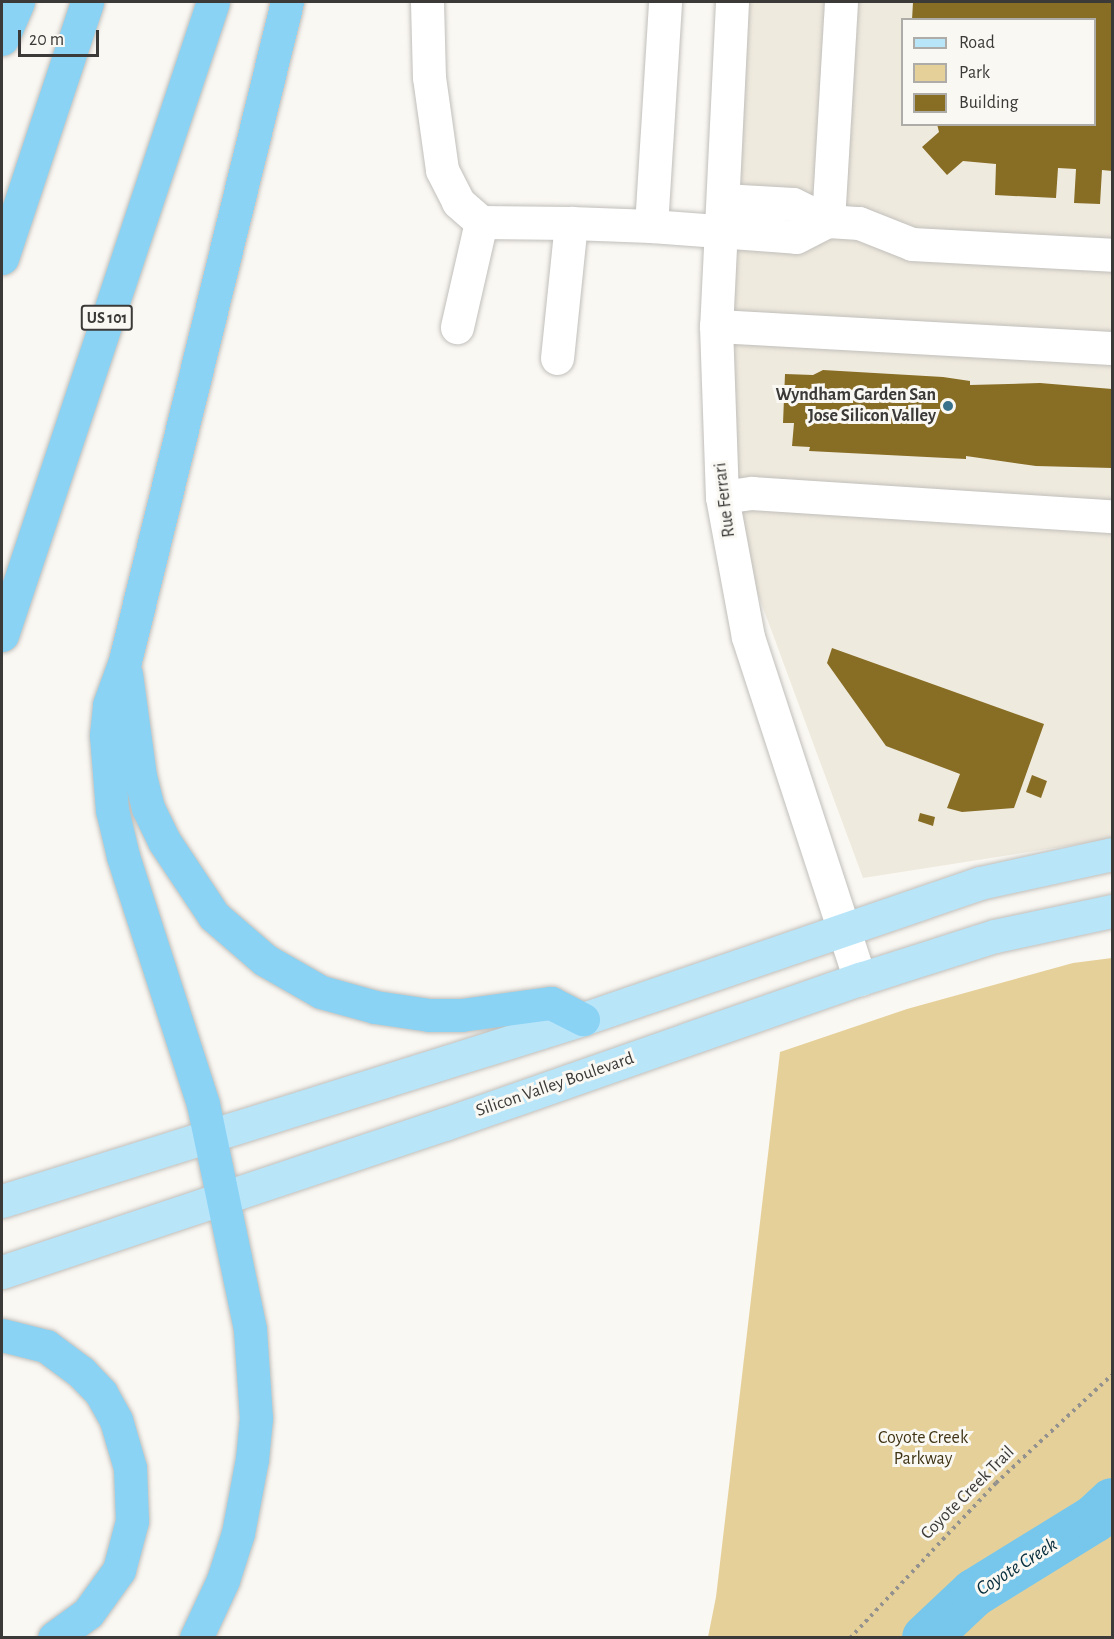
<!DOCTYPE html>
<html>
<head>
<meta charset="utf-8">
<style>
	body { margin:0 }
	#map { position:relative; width:1114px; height:1639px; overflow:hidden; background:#faf8f3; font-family:"Alegreya Sans",sans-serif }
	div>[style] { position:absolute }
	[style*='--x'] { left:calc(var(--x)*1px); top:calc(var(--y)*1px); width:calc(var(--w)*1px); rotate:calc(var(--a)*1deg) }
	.built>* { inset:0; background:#efeade }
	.green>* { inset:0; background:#e6d09a }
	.river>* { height:48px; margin:-24px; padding:0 24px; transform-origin:24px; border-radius:24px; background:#76c7eb }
	.building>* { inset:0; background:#886d25 }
	.path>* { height:4px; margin-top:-2px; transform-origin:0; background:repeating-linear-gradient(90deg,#93928e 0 3px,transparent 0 7.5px) }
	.roads { filter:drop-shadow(0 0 2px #c1bfbb) drop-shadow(0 0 2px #c1bfbb) }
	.minor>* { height:33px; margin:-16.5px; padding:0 16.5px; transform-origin:16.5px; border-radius:16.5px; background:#fff }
	.major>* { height:33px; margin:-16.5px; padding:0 16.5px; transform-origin:16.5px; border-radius:16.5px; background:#b9e5f9 }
	.highway>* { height:33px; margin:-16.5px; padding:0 16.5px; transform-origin:16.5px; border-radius:16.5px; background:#8ad3f5 }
	.dots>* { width:16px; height:16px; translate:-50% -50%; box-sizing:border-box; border:3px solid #faf8f3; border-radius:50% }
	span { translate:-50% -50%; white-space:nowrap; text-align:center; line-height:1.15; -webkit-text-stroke:6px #faf8f3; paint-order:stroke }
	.shield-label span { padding:2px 4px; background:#faf8f3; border:2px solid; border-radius:4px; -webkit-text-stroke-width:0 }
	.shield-label { font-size:16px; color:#3b3a38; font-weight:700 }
	.poi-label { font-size:18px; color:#3b3a38; font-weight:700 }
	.right { translate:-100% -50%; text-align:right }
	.street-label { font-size:18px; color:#3b3a38 }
	.park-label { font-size:18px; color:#403415 }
	.water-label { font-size:20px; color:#072e3d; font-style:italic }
	.frame { position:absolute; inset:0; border:3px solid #3b3a38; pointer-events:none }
	.legend { position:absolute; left:901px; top:18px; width:195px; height:108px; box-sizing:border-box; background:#faf8f3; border:2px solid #aeaca8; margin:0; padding:8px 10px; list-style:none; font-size:18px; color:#3b3a38 }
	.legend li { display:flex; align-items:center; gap:12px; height:30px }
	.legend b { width:30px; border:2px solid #aeaca8 }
	.scale { position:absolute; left:18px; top:30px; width:81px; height:27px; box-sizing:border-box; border:3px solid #3b3a38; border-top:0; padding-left:8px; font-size:18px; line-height:21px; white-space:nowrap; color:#3b3a38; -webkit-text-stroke:4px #faf8f3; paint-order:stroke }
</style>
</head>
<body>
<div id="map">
	<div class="built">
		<div style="clip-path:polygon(evenodd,732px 2px,1112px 2px,1112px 839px,863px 878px,722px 497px,732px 2px,902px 20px,1094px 20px,1094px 124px,902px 124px,902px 20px)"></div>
	</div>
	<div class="green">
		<div style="clip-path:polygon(1112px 958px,1112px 1637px,708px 1637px,716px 1597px,780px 1052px,907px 1009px,1073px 963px)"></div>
	</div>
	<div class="river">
		<div style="--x:926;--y:1638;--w:66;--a:-43.2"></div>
		<div style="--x:974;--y:1593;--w:141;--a:-31.7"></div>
		<div style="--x:1094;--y:1519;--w:25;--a:-43"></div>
	</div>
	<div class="building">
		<div style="clip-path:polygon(913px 2px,1112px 2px,1112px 171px,1102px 170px,1100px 204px,1074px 203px,1076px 169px,1058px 168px,1056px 198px,995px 195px,996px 164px,963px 161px,947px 175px,922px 147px,939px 132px,937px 124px,1094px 124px,1094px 20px,912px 20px)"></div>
		<div style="clip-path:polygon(823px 370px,943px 377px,970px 381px,970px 385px,1040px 383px,1112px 389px,1112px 468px,1036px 466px,966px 456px,966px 459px,809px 451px,810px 447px,792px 446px,794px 423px,783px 423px,785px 374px,813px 375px)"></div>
		<div style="clip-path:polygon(832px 648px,1044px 724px,1014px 808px,962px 812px,947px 808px,960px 774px,886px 746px,827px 663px)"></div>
		<div style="clip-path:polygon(1032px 775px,1047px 781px,1041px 798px,1026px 792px)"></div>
		<div style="clip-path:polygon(920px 813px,935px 817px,933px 826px,918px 821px)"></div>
	</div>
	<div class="path">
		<div style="--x:850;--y:1638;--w:213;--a:-46.7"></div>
		<div style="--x:996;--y:1483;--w:158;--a:-43"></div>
	</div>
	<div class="roads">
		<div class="minor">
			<div style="--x:427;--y:2;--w:75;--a:88.5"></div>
			<div style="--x:429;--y:77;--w:94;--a:82"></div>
			<div style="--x:442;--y:170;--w:36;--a:63"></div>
			<div style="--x:458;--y:202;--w:30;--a:41"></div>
			<div style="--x:481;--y:222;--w:108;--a:102.9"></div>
			<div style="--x:732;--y:2;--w:324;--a:92.8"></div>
			<div style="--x:716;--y:326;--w:171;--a:88"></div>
			<div style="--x:722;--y:497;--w:142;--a:79.5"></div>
			<div style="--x:748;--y:637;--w:360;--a:71.9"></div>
			<div style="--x:723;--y:200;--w:70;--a:3.3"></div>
			<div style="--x:793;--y:204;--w:39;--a:26"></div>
			<div style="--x:828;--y:221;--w:31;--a:4"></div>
			<div style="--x:859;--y:223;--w:57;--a:21.6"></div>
			<div style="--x:912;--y:244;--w:200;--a:3.1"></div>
			<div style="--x:828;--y:221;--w:219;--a:-86.6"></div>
			<div style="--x:481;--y:222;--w:90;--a:0.6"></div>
			<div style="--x:651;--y:226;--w:145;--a:4.3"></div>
			<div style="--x:796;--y:237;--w:36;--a:-27"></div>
			<div style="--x:716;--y:326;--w:397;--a:3.2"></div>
			<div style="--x:557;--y:358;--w:136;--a:-84.1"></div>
			<div style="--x:571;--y:223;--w:80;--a:2.1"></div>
			<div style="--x:651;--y:226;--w:224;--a:-86.4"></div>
			<div style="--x:722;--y:497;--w:30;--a:-8"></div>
			<div style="--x:752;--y:493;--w:361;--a:3.7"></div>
		</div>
		<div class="major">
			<div style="--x:2;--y:1201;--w:609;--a:-17.39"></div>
			<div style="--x:583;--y:1019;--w:420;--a:-18.9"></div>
			<div style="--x:980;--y:883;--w:135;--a:-12.4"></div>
			<div style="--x:2;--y:1272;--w:467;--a:-18.5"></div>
			<div style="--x:445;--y:1124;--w:440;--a:-19.3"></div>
			<div style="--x:860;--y:979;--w:142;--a:-17.7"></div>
			<div style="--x:995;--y:936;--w:120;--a:-12.1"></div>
		</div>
		<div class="highway">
			<div style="--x:2;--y:39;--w:40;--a:-66.6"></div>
			<div style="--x:2;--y:258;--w:270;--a:-71.6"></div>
			<div style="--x:2;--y:635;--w:667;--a:-71.57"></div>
			<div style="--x:126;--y:674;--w:103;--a:82.2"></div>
			<div style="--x:140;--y:776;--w:33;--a:76"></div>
			<div style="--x:148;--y:808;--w:37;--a:64"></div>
			<div style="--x:164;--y:841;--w:90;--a:56.3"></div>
			<div style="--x:214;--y:916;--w:67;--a:40.8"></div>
			<div style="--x:265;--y:960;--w:64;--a:29.7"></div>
			<div style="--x:321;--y:992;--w:56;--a:15.5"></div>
			<div style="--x:375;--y:1007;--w:55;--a:8.4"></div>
			<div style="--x:429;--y:1015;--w:32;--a:0"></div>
			<div style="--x:461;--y:1015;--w:91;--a:-7.6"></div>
			<div style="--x:551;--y:1003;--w:36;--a:27"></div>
			<div style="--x:2;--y:1335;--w:45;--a:14"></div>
			<div style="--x:46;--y:1346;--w:44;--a:36.6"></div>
			<div style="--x:81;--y:1372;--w:29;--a:46"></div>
			<div style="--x:101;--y:1393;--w:31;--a:61"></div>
			<div style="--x:116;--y:1420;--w:50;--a:73.7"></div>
			<div style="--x:130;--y:1468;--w:53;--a:87.8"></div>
			<div style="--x:132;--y:1521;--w:51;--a:104.9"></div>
			<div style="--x:119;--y:1570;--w:53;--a:125.8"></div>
			<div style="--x:88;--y:1613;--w:42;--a:143.7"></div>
			<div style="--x:196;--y:1638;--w:64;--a:-65"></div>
			<div style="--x:223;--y:1580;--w:49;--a:-72.3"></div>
			<div style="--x:238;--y:1533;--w:75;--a:-79.3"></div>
			<div style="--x:252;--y:1459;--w:41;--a:-84.4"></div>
			<div style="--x:256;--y:1418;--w:89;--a:-93.9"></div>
			<div style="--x:250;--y:1329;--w:230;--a:-101.8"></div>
			<div style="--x:203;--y:1104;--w:261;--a:-107.9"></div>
			<div style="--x:123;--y:856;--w:47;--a:-103.4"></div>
			<div style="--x:112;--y:810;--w:75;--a:-94.6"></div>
			<div style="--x:106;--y:735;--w:30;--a:-84"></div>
			<div style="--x:109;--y:705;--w:47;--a:-70"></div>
			<div style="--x:125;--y:661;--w:679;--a:-76.19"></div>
		</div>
	</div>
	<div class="dots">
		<div style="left:948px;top:406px;background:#38718b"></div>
	</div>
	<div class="shield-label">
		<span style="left:107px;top:318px">US 101</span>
	</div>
	<div class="poi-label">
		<span class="right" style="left:936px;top:406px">Wyndham Garden San<br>Jose Silicon Valley</span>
	</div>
	<div class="street-label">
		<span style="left:725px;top:500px;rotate:-97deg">Rue Ferrari</span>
		<span style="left:555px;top:1085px;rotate:-19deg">Silicon Valley Boulevard</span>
		<span style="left:968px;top:1493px;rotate:-45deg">Coyote Creek Trail</span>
	</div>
	<div class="park-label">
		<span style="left:923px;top:1449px">Coyote Creek<br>Parkway</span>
	</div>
	<div class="water-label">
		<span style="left:1017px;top:1567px;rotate:-32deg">Coyote Creek</span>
	</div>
	<div class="frame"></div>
	<ul class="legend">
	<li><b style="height:8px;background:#b9e5f9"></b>Road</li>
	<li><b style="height:16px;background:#e6d09a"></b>Park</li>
	<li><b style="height:16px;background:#886d25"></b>Building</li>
	</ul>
	<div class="scale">20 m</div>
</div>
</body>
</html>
